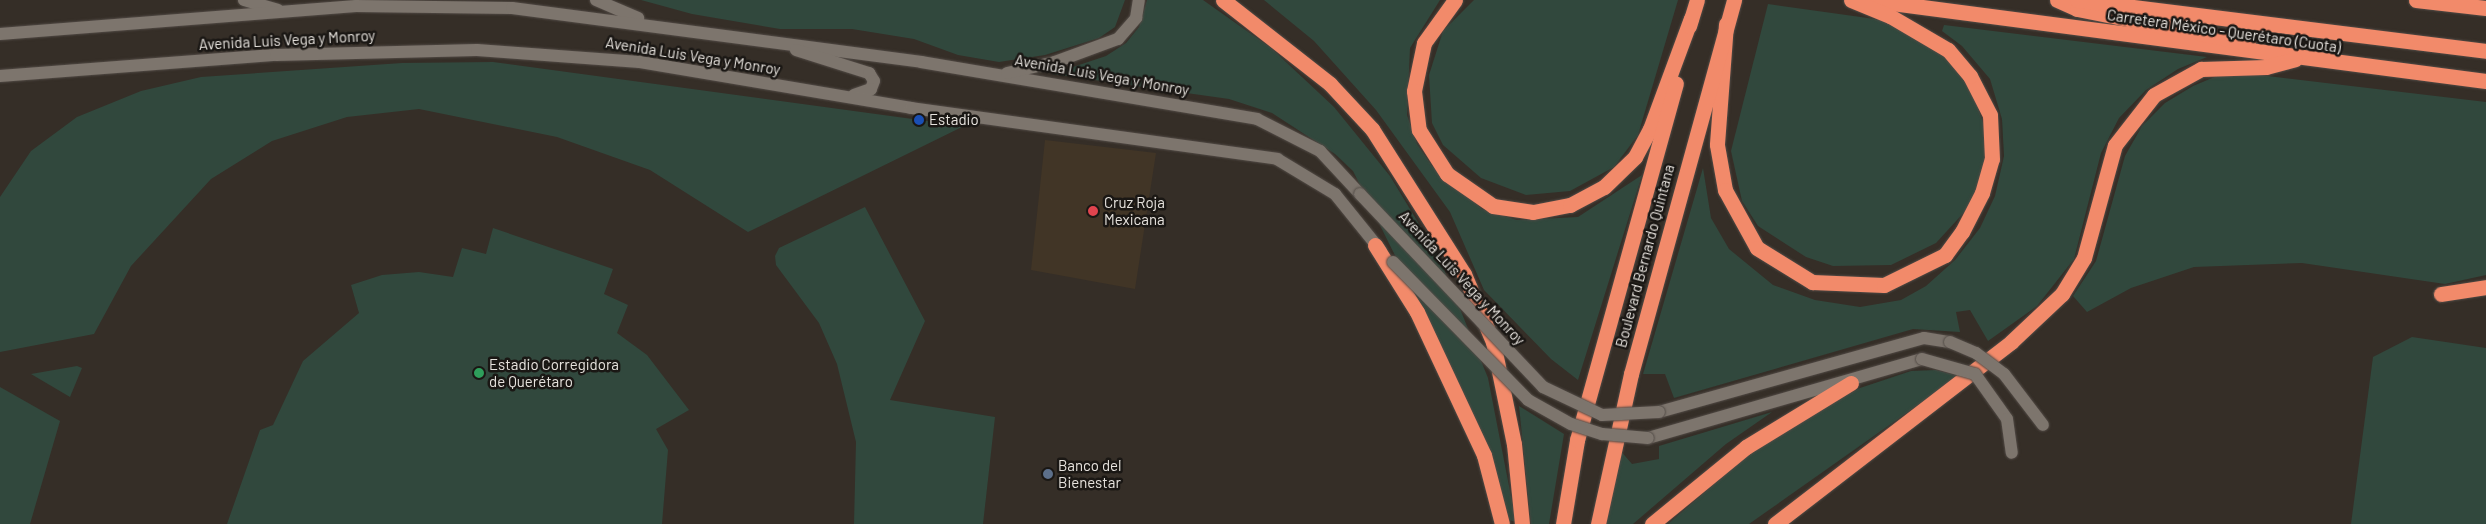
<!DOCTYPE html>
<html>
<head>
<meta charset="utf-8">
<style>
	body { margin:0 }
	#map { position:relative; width:2486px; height:524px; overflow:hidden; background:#352e27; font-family:Barlow,sans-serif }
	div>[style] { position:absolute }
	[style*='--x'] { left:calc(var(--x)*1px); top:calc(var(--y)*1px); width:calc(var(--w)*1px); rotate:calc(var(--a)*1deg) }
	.medical>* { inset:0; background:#413526 }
	.green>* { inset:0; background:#31483d }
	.roads { filter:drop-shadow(0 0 1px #524b46) drop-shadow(0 0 1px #524b46) }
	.secondary>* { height:12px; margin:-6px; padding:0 6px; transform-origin:6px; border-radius:6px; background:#7d756d }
	.highway>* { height:15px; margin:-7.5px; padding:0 7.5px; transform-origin:7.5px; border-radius:7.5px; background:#f28a6a }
	.bridges { filter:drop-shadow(0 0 1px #524b46) drop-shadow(0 0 1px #524b46) }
	.secondary-bridge>* { height:12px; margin:-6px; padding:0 6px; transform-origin:6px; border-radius:6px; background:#7d756d }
	.dots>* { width:14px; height:14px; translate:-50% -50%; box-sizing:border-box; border:2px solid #1a1714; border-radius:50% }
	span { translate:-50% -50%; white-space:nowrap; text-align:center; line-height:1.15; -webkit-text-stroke:5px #1a1714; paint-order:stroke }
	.street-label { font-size:15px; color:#e7e3de }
	.poi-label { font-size:15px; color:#e7e3de }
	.left { translate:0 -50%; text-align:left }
</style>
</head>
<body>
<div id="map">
	<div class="medical">
		<div style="clip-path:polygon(1045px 140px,1156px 153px,1135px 289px,1031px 270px)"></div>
	</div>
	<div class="green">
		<div style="clip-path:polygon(641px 0,1125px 0,1115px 27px,1099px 38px,1045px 55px,999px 62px,958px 55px,914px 39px,852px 29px,780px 29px,692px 14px)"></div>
		<div style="clip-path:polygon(1147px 0,1203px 0,1271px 48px,1334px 107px,1390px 176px,1439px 257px,1488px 378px,1516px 522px,1509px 520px,1496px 472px,1456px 378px,1353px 171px,1335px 154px,1272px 113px,1229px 99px,1052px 74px,1106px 56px,1126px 43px,1139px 27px)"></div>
		<div style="clip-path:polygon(1264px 0,1440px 0,1410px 48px,1407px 115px,1417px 144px,1432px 166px,1482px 209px,1517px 220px,1578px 217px,1642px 175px,1578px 380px,1551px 359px,1484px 290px,1450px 212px,1376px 110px,1314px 41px)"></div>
		<div style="clip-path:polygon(1474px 0,1678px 0,1638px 135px,1614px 167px,1570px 191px,1526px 195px,1481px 178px,1443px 145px,1432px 123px,1429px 75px,1443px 31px)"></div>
		<div style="clip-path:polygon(1768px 4px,1882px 20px,1937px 47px,1972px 90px,1986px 132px,1984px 171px,1968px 208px,1936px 243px,1891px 265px,1833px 266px,1806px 257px,1758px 226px,1742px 201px,1731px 151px)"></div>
		<div style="clip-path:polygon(1944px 25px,2207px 57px,2178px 69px,2146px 90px,2119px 118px,2101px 153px,2074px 259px,2037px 306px,1988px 341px,1970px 310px,1956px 312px,1960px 332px,1913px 329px,1674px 398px,1665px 374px,1643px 374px,1703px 168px,1711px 218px,1729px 249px,1773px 285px,1815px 300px,1860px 307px,1901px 300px,1926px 286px,1955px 260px,1980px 228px,1995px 196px,2004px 156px,2002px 119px,1990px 79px,1962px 46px,1942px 31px)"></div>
		<div style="clip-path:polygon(493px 62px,964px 126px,748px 232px,650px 170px,557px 137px,419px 109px,347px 117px,272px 141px,211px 179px,131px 266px,94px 334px,0 352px,0 197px,31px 151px,77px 117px,141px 91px,201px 77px,402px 63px)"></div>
		<div style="clip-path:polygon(2251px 74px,2486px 102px,2486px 275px,2445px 284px,2302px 263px,2194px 267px,2131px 288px,2087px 312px,2073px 296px,2096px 261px,2125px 156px,2142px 126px,2165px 103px,2193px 86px,2217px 76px)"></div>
		<div style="clip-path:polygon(865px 207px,925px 321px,890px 400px,995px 417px,983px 524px,854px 524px,856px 442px,837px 364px,819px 323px,776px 265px,775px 256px,779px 248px)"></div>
		<div style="clip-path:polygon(493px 228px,613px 269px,604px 294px,628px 305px,617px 333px,647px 355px,689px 410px,656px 429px,668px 450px,662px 524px,227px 524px,260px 430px,273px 425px,303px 361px,359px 313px,351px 285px,382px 275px,419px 272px,453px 277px,462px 248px,486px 254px)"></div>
		<div style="clip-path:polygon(2412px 337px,2486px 348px,2486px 524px,2351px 524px,2373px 357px)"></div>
		<div style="clip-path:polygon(77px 366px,82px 368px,70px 397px,31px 374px)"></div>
		<div style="clip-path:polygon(1936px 370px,1959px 376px,1749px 524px,1668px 524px,1748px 455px,1808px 415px,1860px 388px,1911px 371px)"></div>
		<div style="clip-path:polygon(0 387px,60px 421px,30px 524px,0 524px)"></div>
		<div style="clip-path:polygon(1519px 406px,1564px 434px,1549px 524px,1531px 524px)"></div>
		<div style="clip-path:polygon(1772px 412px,1726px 444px,1633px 524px,1606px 524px,1619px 449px,1632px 464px,1659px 459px,1659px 446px)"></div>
	</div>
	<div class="roads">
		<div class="secondary">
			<div style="--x:244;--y:0;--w:35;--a:16"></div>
			<div style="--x:596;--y:0;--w:46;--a:23.2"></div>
			<div style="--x:0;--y:34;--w:357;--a:-4.5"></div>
			<div style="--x:356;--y:6;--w:156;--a:0.7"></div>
			<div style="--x:512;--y:8;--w:413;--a:7.5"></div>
			<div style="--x:921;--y:62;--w:341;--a:9.6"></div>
			<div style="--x:1257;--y:119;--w:71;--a:26.9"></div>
			<div style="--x:1320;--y:151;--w:59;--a:47.1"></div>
			<div style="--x:796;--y:50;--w:77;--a:17.5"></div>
			<div style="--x:869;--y:73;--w:9;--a:58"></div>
			<div style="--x:874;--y:81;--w:9;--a:111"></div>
			<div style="--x:871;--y:89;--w:18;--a:161"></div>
			<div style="--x:1007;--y:73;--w:49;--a:-12.9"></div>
			<div style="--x:1055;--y:62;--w:67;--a:-20.1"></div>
			<div style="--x:1118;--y:39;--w:28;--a:-49"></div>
			<div style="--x:1136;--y:18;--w:18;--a:-81"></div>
			<div style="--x:0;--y:76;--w:277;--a:-4.4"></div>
			<div style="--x:276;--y:55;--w:201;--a:-1.4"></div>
			<div style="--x:477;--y:50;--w:163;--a:4.2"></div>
			<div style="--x:640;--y:62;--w:275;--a:9.6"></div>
			<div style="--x:911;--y:108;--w:370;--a:7.9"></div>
			<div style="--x:1277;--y:159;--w:68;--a:31.1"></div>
			<div style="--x:1335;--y:194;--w:73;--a:51.1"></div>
			<div style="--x:1659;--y:412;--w:275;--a:-15.6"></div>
			<div style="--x:1924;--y:338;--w:26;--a:9"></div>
			<div style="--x:1648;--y:438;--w:285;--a:-16.1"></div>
		</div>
		<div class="highway">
			<div style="--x:1223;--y:0;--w:136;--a:38.1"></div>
			<div style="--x:1330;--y:84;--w:62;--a:47"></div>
			<div style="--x:1372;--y:129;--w:172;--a:57.6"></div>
			<div style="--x:1464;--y:274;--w:74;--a:66.9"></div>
			<div style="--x:1493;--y:342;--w:104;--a:78.4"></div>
			<div style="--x:1514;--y:444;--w:80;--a:84.3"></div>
			<div style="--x:1455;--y:0;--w:53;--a:125.8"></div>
			<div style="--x:1424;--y:43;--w:49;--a:101.8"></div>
			<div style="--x:1414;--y:91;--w:39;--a:83"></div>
			<div style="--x:1419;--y:130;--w:52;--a:57.5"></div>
			<div style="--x:1447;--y:174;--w:56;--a:34.8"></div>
			<div style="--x:1493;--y:206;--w:40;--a:8.5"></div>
			<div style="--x:1533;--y:212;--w:38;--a:-11"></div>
			<div style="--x:1570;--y:205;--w:38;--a:-28"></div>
			<div style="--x:1604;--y:187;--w:43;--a:-44.1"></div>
			<div style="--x:1635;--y:157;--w:32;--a:-62"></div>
			<div style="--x:1650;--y:129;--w:118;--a:-69.7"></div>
			<div style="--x:1869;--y:0;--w:622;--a:7.48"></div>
			<div style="--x:2057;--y:0;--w:22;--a:24"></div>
			<div style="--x:2077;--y:9;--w:174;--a:11.2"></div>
			<div style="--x:2077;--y:0;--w:412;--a:7.1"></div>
			<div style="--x:2416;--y:0;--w:70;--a:6.5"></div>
			<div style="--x:1726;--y:24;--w:121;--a:94.3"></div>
			<div style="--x:1717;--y:145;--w:46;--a:79.9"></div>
			<div style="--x:1725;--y:190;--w:66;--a:61.1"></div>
			<div style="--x:1757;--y:248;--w:65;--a:31.7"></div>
			<div style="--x:1812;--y:282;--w:72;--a:2.4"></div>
			<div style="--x:1884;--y:285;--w:68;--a:-26.2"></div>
			<div style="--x:1945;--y:255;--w:29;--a:-54"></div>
			<div style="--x:1962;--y:232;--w:44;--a:-62.9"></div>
			<div style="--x:1982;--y:193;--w:35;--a:-74"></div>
			<div style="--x:1992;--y:159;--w:44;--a:-92.6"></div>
			<div style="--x:1990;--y:115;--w:44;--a:-117.1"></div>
			<div style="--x:1970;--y:76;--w:34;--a:-130"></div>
			<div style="--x:1948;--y:50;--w:67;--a:-149.6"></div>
			<div style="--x:1890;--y:16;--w:42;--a:-157.7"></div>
			<div style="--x:1689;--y:26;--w:27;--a:-73"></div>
			<div style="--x:1375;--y:245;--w:79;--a:57.9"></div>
			<div style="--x:1417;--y:312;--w:158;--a:64.9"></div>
			<div style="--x:1484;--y:455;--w:71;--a:75.4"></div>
			<div style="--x:2441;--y:294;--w:46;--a:-8.8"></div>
			<div style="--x:1563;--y:524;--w:85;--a:-80.5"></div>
			<div style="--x:1577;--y:440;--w:370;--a:-74.5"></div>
			<div style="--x:1598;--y:524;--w:154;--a:-77.6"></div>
			<div style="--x:1631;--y:374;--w:388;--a:-74.6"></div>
			<div style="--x:1652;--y:524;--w:122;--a:-39.3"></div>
			<div style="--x:1746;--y:447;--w:123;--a:-31.4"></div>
			<div style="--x:1775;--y:524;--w:298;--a:-37.6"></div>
			<div style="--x:2011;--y:342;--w:70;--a:-43.3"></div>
			<div style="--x:2062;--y:294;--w:42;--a:-58.6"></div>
			<div style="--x:2084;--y:258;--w:117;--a:-74.7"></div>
			<div style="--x:2115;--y:145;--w:63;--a:-52"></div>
			<div style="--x:2154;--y:95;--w:54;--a:-29"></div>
			<div style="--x:2201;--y:69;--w:65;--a:-1.8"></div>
			<div style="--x:2266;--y:67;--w:30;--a:-15"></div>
		</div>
	</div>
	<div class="bridges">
		<div class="secondary-bridge">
			<div style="--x:1360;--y:194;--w:266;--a:46.5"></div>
			<div style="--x:1543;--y:387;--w:65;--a:25.4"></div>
			<div style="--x:1602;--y:415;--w:57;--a:-3"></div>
			<div style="--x:1393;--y:262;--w:193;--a:45.6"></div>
			<div style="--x:1528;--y:400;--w:49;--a:29.2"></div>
			<div style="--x:1571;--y:424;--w:33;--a:18"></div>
			<div style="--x:1602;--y:434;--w:46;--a:5"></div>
			<div style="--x:1950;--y:342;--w:28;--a:23"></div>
			<div style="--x:1976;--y:353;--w:35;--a:37"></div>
			<div style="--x:2004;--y:374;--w:64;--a:52.6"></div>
			<div style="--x:1922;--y:359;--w:55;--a:15.8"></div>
			<div style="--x:1975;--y:374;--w:55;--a:54.6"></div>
			<div style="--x:2007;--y:419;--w:34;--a:82"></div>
		</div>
	</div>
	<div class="dots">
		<div style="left:919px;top:120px;background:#1a4fb4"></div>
		<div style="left:1093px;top:211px;background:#e0444e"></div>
		<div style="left:479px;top:373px;background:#2e9e5b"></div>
		<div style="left:1048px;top:474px;background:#5c6f8a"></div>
	</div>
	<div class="street-label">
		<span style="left:2224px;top:31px;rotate:8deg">Carretera México - Querétaro (Cuota)</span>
		<span style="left:287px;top:40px;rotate:-3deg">Avenida Luis Vega y Monroy</span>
		<span style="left:693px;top:56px;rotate:9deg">Avenida Luis Vega y Monroy</span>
		<span style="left:1102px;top:75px;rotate:10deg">Avenida Luis Vega y Monroy</span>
		<span style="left:1645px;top:256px;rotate:-75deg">Boulevard Bernardo Quintana</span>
		<span style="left:1462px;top:278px;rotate:47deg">Avenida Luis Vega y Monroy</span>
	</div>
	<div class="poi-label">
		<span class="left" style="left:929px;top:120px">Estadio</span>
		<span class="left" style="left:1104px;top:211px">Cruz Roja<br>Mexicana</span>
		<span class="left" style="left:489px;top:373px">Estadio Corregidora<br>de Querétaro</span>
		<span class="left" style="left:1058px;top:474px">Banco del<br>Bienestar</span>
	</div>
</div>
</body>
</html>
